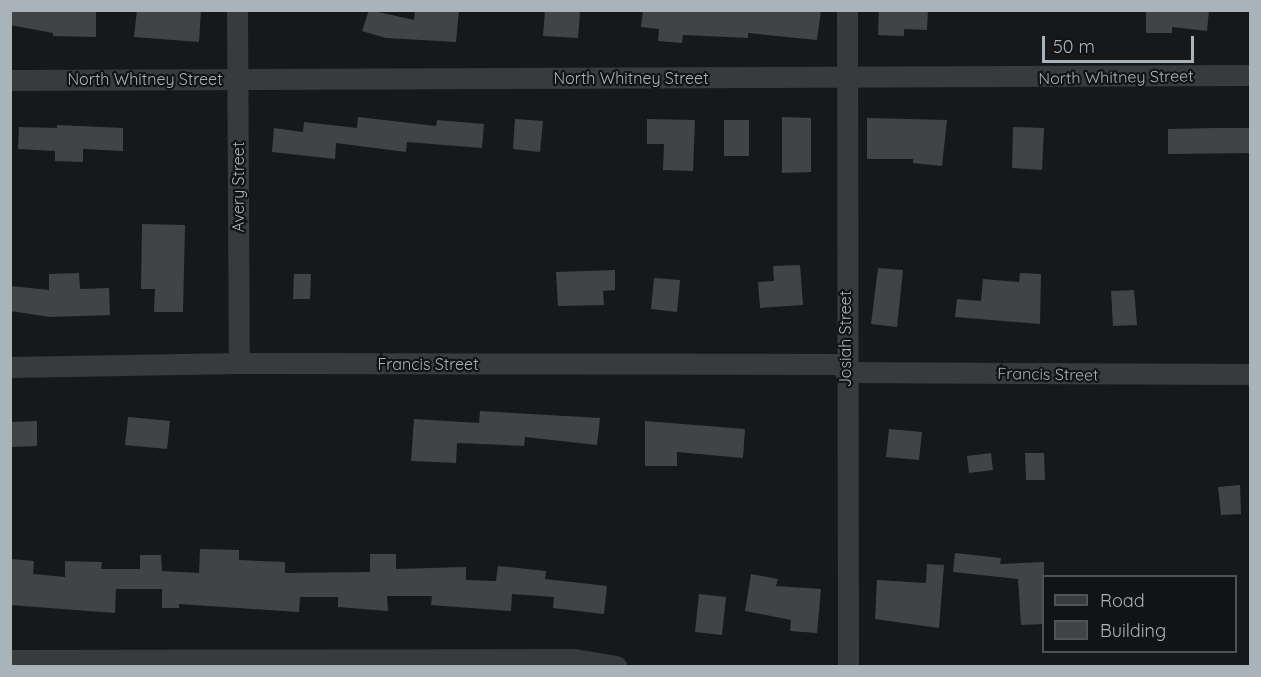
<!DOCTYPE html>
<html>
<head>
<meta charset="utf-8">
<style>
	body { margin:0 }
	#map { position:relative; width:1261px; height:677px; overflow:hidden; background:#171819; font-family:Quicksand,sans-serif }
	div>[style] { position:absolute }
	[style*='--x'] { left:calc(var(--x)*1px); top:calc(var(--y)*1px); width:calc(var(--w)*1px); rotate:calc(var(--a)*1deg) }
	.building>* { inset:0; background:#414446 }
	.minor>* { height:21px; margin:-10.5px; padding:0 10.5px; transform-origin:10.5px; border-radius:10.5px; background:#373b3e }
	span { translate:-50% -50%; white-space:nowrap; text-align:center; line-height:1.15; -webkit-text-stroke:4.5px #121314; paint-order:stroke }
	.street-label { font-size:16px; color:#a8b4ba }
	.frame { position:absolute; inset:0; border:12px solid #a8b4ba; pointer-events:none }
	.legend { position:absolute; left:1042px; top:575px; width:195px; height:78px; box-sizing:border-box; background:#121314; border:2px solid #4e5356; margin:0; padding:8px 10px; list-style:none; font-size:18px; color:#a8b4ba }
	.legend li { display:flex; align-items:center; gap:12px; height:30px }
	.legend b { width:30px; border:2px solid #4e5356 }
	.scale { position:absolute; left:1042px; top:36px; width:152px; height:27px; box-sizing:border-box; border:3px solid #a8b4ba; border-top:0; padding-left:8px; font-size:18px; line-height:21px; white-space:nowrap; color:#a8b4ba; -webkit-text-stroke:4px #121314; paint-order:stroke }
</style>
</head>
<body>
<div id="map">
	<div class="building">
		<div style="clip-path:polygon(10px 10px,96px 12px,96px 37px,53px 36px,53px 33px,10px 25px)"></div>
		<div style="clip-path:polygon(137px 10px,201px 10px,199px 42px,134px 37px)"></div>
		<div style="clip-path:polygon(369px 10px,414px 20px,415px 10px,459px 10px,456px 42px,386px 38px,362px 31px)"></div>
		<div style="clip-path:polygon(545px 10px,580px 12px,578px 38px,543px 36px)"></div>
		<div style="clip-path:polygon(643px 10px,821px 10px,817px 40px,748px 33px,748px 38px,683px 35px,682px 43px,658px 41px,659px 29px,641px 27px)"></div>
		<div style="clip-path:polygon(879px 10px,928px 10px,927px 30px,904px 29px,904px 36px,878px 35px)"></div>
		<div style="clip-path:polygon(1146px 10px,1209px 10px,1207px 31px,1172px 27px,1172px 33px,1146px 33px)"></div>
		<div style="clip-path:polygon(358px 117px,436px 126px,437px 120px,484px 124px,482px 148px,407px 142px,406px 152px,336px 143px,335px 159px,272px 152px,274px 128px,303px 132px,304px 122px,357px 128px)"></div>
		<div style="clip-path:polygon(782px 117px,811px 118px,811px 172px,782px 173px)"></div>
		<div style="clip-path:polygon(867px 118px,947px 120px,942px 166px,913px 163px,913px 159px,867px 159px)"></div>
		<div style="clip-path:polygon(515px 119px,543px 121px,540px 152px,513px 149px)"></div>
		<div style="clip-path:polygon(647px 119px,695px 120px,693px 171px,663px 170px,664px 144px,647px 144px)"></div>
		<div style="clip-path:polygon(724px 120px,749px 120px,749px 156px,724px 156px)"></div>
		<div style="clip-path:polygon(57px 125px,123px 128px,123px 151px,83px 149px,83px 162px,55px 161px,55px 151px,18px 149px,19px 127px,57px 128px)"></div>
		<div style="clip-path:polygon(1013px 127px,1044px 128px,1042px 170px,1012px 168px)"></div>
		<div style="clip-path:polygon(1216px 128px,1251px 128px,1251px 153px,1168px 154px,1168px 129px)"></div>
		<div style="clip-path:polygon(142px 224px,185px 225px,183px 312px,154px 312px,155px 289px,141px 289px)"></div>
		<div style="clip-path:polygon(800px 265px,803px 305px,760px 308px,758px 282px,774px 281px,773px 266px)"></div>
		<div style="clip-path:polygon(878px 268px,903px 270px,897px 327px,871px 324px)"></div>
		<div style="clip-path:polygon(615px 270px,615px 290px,603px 291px,604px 305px,558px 306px,556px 272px)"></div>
		<div style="clip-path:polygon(79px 273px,80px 289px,109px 288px,110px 315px,50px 317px,10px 311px,10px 286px,49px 290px,49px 274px)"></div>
		<div style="clip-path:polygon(1020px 273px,1041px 274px,1040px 324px,955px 317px,957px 299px,981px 301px,983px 279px,1019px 282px)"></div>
		<div style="clip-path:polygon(294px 274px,311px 274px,310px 299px,293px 299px)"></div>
		<div style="clip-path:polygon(654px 278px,680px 280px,677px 312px,651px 309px)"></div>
		<div style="clip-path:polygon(1134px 290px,1137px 325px,1113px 326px,1111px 291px)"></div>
		<div style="clip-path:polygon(480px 411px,600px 418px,597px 445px,525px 437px,524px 446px,457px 443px,456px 463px,411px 461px,414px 419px,479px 423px)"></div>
		<div style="clip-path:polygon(128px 417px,170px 421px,167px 449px,125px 445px)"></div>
		<div style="clip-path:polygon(37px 421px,37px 446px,10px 447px,10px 422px)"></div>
		<div style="clip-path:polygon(645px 421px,745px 429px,743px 458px,677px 452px,677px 466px,645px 466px)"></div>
		<div style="clip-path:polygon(889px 429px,922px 432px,919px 460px,886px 457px)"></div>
		<div style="clip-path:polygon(991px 453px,993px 470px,969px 473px,967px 456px)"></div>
		<div style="clip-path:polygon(1025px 453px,1044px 453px,1045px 480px,1026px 480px)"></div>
		<div style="clip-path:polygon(1240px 485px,1241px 514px,1221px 515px,1218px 487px)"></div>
		<div style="clip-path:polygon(200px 549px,239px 550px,239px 560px,285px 562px,285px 573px,370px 572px,370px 554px,396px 554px,396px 569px,466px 567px,466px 580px,496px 581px,498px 566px,546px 571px,545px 579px,607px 586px,604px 614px,553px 608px,554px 597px,512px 594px,511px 611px,431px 605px,432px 596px,387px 596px,388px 611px,338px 607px,338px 597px,300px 597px,299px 612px,179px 604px,179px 608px,162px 608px,162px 589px,116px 589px,115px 613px,10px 605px,10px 559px,34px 561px,33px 574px,65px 577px,65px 561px,102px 562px,101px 569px,140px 569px,140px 555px,161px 555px,162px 571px,199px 573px)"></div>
		<div style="clip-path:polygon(955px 553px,1001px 558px,1000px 564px,1044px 562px,1044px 624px,1021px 625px,1018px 579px,953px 572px)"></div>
		<div style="clip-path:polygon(927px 564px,944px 565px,939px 628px,875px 619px,877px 580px,926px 583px)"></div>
		<div style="clip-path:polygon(751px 574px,778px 579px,776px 586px,821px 589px,817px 633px,790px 631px,791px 620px,745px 611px)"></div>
		<div style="clip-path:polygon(699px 594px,726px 597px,722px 635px,695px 632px)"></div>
	</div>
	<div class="minor">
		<div style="--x:237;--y:10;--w:353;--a:89.7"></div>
		<div style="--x:847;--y:10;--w:656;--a:89.91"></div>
		<div style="--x:10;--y:80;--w:1240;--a:-0.23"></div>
		<div style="--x:10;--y:367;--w:229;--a:-1"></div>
		<div style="--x:239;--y:363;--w:606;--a:0.09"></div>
		<div style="--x:845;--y:372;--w:405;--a:0.3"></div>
		<div style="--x:10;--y:660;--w:564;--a:-0.1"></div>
		<div style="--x:574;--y:659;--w:43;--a:9.5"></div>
	</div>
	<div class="street-label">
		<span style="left:1116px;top:77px;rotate:-1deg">North Whitney Street</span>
		<span style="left:631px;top:78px">North Whitney Street</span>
		<span style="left:145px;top:79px">North Whitney Street</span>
		<span style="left:238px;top:187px;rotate:-90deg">Avery Street</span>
		<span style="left:845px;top:339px;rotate:-90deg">Josiah Street</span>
		<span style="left:428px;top:364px">Francis Street</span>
		<span style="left:1048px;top:374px;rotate:1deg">Francis Street</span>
	</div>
	<div class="frame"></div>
	<ul class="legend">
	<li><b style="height:8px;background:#373b3e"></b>Road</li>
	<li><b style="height:16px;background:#414446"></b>Building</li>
	</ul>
	<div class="scale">50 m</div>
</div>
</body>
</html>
